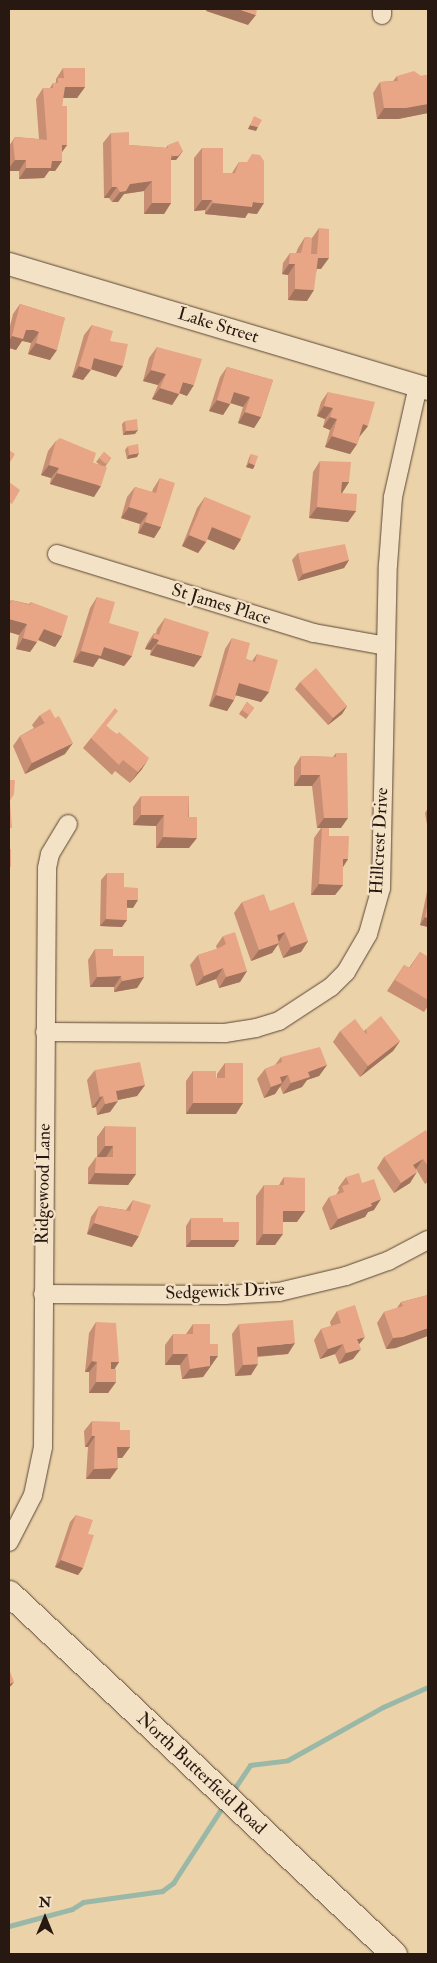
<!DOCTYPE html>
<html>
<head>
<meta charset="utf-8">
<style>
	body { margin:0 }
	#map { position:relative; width:437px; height:1963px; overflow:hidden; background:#ecd2a8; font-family:"IM FELL Double Pica",serif }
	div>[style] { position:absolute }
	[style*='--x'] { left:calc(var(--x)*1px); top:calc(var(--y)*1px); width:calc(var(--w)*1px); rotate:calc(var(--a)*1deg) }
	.stream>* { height:5px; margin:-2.5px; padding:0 2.5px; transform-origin:2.5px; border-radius:2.5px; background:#99b8a7 }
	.roads { filter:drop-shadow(0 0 1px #594638) drop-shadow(0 0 1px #594638) }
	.minor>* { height:18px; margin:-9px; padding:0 9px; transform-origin:9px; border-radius:9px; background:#f3e2c6 }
	.tertiary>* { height:22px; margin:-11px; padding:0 11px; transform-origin:11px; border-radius:11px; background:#f3e2c6 }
	.secondary>* { height:25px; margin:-12.5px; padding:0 12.5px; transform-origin:12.5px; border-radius:12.5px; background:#f3e2c6 }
	.wall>* { inset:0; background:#c88f74 }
	.shaded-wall>* { inset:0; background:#a2745e }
	.building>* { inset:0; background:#e8a687 }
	span { translate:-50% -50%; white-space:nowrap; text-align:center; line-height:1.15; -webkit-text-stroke:4.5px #f3e2c6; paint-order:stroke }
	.street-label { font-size:18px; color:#281812 }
	.frame { position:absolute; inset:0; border:10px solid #281812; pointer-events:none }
	.north { position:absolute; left:20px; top:1893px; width:50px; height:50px; -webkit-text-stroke:4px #f3e2c6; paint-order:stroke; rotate:0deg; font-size:14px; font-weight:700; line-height:20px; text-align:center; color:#281812 }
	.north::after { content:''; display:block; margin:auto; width:18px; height:22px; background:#281812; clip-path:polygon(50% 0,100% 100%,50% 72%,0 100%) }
</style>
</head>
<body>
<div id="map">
	<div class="stream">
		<div style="--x:232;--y:1792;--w:32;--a:-56"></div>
		<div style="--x:250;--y:1765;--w:38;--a:-7"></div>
		<div style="--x:288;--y:1760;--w:109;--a:-29.2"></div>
		<div style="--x:383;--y:1707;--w:49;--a:-24"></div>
		<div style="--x:9;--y:1926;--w:65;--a:-15.1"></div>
		<div style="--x:72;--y:1909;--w:13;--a:-32"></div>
		<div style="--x:83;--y:1902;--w:80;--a:-7.9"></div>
		<div style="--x:162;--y:1891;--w:14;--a:-36"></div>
		<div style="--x:173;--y:1883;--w:95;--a:-57"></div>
	</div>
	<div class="roads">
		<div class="minor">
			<div style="--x:382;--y:9;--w:6;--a:90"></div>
			<div style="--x:57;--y:554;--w:269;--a:17.1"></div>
			<div style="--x:314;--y:633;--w:73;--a:10.2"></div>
			<div style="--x:45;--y:1032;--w:180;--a:0.3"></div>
			<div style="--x:225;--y:1033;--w:31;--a:-9"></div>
			<div style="--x:256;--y:1028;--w:24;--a:-17"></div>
			<div style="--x:279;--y:1021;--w:62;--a:-33.2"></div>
			<div style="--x:331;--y:987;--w:21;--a:-45"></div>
			<div style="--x:346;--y:972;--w:44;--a:-59.9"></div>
			<div style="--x:368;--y:934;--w:48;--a:-74.2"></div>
			<div style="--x:381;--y:888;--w:323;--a:-88.8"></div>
			<div style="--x:388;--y:565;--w:68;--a:-85.8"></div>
			<div style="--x:393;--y:497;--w:114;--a:-77.3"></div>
			<div style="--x:43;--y:1294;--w:182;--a:0.3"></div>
			<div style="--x:225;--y:1295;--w:54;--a:-3.2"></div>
			<div style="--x:279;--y:1292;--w:69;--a:-13.4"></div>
			<div style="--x:346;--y:1276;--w:45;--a:-19.7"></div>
			<div style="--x:388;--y:1261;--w:45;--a:-27.7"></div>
			<div style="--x:9;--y:1542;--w:53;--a:-62.9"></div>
			<div style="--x:33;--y:1495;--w:49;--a:-78.2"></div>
			<div style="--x:43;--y:1447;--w:579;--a:-89.6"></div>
			<div style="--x:47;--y:868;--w:14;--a:-78"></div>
			<div style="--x:50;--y:854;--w:35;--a:-59"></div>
		</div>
		<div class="tertiary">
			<div style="--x:9;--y:264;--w:437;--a:16.6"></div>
		</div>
		<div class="secondary">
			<div style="--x:9;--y:1593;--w:528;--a:43.16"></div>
		</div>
	</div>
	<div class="wall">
		<div style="clip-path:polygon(63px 68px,85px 87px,77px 98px,63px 98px,62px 106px,67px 145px,62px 152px,62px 161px,55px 171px,49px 171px,44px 178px,19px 179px,19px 171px,9px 171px,9px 146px,15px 137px,39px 139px,36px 99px,43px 88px,50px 88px,53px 83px,55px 83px,56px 82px,56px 79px)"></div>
		<div style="clip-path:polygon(428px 75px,428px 113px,398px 119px,377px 119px,373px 93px,380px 82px,393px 81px,397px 76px,421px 76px)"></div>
		<div style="clip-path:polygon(111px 133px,129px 145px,166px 148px,168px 145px,180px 155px,176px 160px,171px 160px,171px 203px,164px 214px,144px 214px,144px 191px,124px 194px,118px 202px,112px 202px,109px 198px,104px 198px,103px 143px)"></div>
		<div style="clip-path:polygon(202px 148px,223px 173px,232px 173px,239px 162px,257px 214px,248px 213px,245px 218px,205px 214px,205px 210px,194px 211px,194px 158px)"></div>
		<div style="clip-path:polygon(319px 228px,321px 269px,317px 269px,307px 301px,288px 300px,288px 275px,282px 274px,283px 263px,290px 253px,296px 253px,298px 248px,305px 237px,312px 238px)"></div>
		<div style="clip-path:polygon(20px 304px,65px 318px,50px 360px,28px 354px,31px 343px,26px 341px,22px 341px,16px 350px,9px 348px,9px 330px,13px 314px)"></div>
		<div style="clip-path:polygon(92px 325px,123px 366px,116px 377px,91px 369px,83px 380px,72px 377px,84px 335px)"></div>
		<div style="clip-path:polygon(157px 347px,187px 396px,180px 393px,172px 405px,152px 399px,158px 385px,143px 381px,149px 358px)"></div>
		<div style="clip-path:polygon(227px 367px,273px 380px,261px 417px,254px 428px,238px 423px,243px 407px,231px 403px,223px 415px,209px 411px,220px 377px)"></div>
		<div style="clip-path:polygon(328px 392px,368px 426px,360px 436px,357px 444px,350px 454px,325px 447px,330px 430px,323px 427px,325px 419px,317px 416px,321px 402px)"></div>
		<div style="clip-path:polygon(125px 421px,135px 434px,123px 435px,122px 424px)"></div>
		<div style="clip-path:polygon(56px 441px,93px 463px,100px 465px,96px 462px,104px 452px,111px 458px,105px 467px,94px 497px,50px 484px,51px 478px,41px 475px,48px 451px)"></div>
		<div style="clip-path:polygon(128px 446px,137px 457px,127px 459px,125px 450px)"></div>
		<div style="clip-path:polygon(251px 454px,253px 469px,246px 467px,249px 458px)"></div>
		<div style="clip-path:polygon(320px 461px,349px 482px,342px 493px,356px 511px,348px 522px,309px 518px,313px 472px)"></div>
		<div style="clip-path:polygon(160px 478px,161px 527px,154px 538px,138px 533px,140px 524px,121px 518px,127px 497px,135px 487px,152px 492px,153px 489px)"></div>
		<div style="clip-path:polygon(205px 497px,241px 539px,234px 550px,207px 539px,206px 542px,198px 553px,182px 546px,197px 508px)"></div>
		<div style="clip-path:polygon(298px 553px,349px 560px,344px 568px,298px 581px,292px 560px)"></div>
		<div style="clip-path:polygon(97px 597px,109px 623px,132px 656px,124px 666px,99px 658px,93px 667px,73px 662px,90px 608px)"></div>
		<div style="clip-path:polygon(11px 600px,29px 604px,31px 602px,62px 636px,55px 647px,38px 640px,30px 652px,16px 649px,19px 635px,9px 632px,9px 603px)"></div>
		<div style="clip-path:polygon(165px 618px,194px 667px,150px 655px,151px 650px,145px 649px,147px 644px,154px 633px,156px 633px,157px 629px)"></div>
		<div style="clip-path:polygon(232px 638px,246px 659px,252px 661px,257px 654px,269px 692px,261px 702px,236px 695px,234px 700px,227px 711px,209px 706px,225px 649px)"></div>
		<div style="clip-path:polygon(300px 682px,347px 706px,342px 714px,328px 725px,295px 689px)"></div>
		<div style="clip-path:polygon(247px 702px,254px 708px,246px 719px,239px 714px)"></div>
		<div style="clip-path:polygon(40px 715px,65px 754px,25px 774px,13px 746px,20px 736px,34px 728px,32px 725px)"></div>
		<div style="clip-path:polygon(107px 726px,142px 769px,130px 783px,115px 771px,112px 775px,83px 748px,91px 738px)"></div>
		<div style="clip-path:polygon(336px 753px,341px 828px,329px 828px,329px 836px,348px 859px,343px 867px,343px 885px,335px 895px,311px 895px,314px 838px,321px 828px,317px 828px,312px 786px,294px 786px,294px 767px,301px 756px,333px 757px)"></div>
		<div style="clip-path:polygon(141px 796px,189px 796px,189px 848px,156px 848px,156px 826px,133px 825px,133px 807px)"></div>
		<div style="clip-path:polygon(428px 808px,428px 830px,425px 813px)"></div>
		<div style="clip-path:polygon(107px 873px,124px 887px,133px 908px,127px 908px,122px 927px,100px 926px,101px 880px)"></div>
		<div style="clip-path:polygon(428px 887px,428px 927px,420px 925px)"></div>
		<div style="clip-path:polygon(242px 902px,270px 911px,308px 941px,301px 952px,283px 958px,278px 944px,272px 953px,251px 961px,234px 913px)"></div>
		<div style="clip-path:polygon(223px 936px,247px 971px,240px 982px,219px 988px,216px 979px,196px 986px,190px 965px,198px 955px,217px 949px,216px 946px)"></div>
		<div style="clip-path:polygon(95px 949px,113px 956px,144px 977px,137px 988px,114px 992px,114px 987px,90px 987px,88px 960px)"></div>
		<div style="clip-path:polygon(420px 952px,428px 957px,428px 1006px,424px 1012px,387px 991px,404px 965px,409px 968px)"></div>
		<div style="clip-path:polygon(366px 1029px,400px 1041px,393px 1051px,360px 1077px,333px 1042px,340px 1031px,364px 1031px)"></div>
		<div style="clip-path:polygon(281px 1057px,327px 1065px,319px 1076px,307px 1080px,302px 1087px,283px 1094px,280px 1086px,275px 1094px,264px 1098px,257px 1079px,265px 1069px,275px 1065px)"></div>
		<div style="clip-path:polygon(225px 1063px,236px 1114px,186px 1114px,186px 1081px,193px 1071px,217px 1078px,217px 1074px)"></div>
		<div style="clip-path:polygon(95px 1070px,145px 1085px,137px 1096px,118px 1100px,110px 1112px,97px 1115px,96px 1107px,92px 1108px,87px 1080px)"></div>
		<div style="clip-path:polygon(105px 1126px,136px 1174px,128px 1185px,88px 1184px,88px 1168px,96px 1157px,97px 1157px,97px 1137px)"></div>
		<div style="clip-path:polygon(428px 1134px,428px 1182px,425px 1184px,416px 1169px,410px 1183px,394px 1193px,377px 1168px,384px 1157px)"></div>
		<div style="clip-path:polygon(284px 1177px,297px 1222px,283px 1222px,275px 1245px,256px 1245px,256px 1196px,264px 1185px,279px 1185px)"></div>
		<div style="clip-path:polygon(346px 1177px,374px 1210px,368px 1212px,365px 1217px,330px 1230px,322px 1208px,329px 1197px,336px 1195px,339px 1190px,338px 1188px)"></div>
		<div style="clip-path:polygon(133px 1200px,132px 1247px,87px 1234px,91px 1217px,99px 1206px,126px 1210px)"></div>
		<div style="clip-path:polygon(191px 1218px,223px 1222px,234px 1247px,186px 1247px,186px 1226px)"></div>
		<div style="clip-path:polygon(428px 1295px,396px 1348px,386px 1349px,377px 1323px,384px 1312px,397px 1308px,401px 1302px)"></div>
		<div style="clip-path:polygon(337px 1311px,359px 1344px,353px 1359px,339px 1364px,335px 1354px,320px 1359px,314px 1340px,321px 1329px,331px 1326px,330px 1322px)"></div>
		<div style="clip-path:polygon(96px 1322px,119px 1362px,114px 1369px,116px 1382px,108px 1393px,89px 1393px,89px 1372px,85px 1372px,89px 1333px)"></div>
		<div style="clip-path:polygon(193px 1324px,210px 1367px,203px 1377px,182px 1379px,180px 1365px,165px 1365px,165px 1345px,173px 1334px,186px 1334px)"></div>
		<div style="clip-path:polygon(239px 1324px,288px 1354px,258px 1357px,251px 1375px,235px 1376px,232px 1334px)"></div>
		<div style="clip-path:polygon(92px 1421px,120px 1430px,130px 1447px,122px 1458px,118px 1458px,110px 1479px,86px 1479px,88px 1447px,85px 1447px,84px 1431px)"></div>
		<div style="clip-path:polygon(76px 1515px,88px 1534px,83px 1568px,78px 1575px,55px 1567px,70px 1522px)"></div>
	</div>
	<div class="shaded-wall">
		<div style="clip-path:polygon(207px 9px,238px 9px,256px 15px,248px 25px,206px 11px)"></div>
		<div style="clip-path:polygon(65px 87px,85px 87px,77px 98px,57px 98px)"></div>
		<div style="clip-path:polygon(428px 104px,428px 113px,398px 119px,377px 119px,384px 108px)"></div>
		<div style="clip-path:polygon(250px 125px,258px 127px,256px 131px,248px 129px)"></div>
		<div style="clip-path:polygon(62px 145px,67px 145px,59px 156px)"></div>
		<div style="clip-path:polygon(183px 151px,176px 160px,170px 160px,173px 156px)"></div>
		<div style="clip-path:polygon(15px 160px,26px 160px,19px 171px,9px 171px,9px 168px)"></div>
		<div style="clip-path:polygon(52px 161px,62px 161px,55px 171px,49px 171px,44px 178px,19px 179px,26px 168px)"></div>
		<div style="clip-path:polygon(152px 181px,144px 191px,124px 194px,118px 202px,112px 202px,120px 192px,130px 184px)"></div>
		<div style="clip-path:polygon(112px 187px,117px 187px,109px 198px,104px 198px)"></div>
		<div style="clip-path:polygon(202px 200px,212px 200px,205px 210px,194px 211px)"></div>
		<div style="clip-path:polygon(253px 202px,264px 203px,257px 214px,248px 213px,245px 218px,205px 214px,213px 203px)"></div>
		<div style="clip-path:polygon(152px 203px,171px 203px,164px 214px,144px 214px)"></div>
		<div style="clip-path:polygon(318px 258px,329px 258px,321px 269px,310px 268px)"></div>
		<div style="clip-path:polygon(289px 264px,295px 264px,288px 275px,282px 274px)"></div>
		<div style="clip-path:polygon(295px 289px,314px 290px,307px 301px,288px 300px)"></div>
		<div style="clip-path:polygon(26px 330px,34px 330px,39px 332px,31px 343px,22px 341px,16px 350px,9px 348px,9px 341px,12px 336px)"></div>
		<div style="clip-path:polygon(36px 343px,57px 350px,50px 360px,28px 354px)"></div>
		<div style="clip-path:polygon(94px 358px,123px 366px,116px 377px,87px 368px)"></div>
		<div style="clip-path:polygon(79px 366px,91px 370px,83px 380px,72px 377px)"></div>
		<div style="clip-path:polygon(151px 370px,166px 374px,158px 385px,143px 381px)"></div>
		<div style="clip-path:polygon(183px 382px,194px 385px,187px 396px,176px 392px)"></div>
		<div style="clip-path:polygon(160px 388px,179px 394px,172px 405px,152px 399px)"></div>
		<div style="clip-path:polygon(234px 392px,250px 397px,243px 407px,227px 402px)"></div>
		<div style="clip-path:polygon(217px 400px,230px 404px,223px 415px,209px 411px)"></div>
		<div style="clip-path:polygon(324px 406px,333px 408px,325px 419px,317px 416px)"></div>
		<div style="clip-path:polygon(245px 412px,261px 417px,254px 428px,238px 423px)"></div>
		<div style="clip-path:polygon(330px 417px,337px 419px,330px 430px,323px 427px)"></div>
		<div style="clip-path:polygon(363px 424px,368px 426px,360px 436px,356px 435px)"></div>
		<div style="clip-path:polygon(138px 430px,135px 434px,123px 435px,126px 431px)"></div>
		<div style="clip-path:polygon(332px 436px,357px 444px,350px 454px,325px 447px)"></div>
		<div style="clip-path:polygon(139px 453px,137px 457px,127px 459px,129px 455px)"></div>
		<div style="clip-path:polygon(249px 463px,255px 465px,253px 469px,246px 467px)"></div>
		<div style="clip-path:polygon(49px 465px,59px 468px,51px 478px,41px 475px)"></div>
		<div style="clip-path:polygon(57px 473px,101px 486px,94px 497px,50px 484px)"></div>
		<div style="clip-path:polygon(342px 482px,349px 482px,342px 493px,334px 492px)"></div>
		<div style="clip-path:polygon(129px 507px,148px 513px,140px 524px,121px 518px)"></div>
		<div style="clip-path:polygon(317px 507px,356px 511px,348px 522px,309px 518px)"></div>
		<div style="clip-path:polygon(145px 522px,161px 527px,154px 538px,138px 533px)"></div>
		<div style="clip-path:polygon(212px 527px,241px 539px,234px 550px,205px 538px)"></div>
		<div style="clip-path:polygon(189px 535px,206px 542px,198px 553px,182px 546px)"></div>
		<div style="clip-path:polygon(349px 560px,344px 568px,298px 581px,303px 574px)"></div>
		<div style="clip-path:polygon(9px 619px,27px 624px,19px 635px,9px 632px)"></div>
		<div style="clip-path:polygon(44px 629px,62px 636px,55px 647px,36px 639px)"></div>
		<div style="clip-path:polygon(23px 638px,37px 642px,30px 652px,16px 649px)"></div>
		<div style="clip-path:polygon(153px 638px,159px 640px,151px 650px,145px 649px)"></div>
		<div style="clip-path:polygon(157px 644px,202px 656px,194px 667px,150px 655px)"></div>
		<div style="clip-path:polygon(104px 647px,132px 656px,124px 666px,99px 658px,93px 667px,73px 662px,81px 651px)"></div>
		<div style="clip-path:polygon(239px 683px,269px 692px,261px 702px,231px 694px)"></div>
		<div style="clip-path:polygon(216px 695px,234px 700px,227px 711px,209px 706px)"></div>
		<div style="clip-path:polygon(347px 706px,342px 714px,328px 725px,333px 718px)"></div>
		<div style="clip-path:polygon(73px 743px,65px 754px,25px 774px,32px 763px)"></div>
		<div style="clip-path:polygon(149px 758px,142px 769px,130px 783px,138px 772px)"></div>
		<div style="clip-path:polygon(301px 775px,320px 775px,312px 786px,294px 786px)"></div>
		<div style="clip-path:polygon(141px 815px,164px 815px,156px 826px,133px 825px)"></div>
		<div style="clip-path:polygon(324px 818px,348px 818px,341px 828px,317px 828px)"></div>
		<div style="clip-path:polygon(163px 837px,197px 838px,189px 848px,156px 848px)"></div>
		<div style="clip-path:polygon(343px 859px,348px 859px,341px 870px)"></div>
		<div style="clip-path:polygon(319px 884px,343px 885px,335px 895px,311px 895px)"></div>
		<div style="clip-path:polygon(127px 900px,138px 900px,133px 908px,122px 907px)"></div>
		<div style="clip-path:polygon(425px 917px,428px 918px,428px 927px,420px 925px)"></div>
		<div style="clip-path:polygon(106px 919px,127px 920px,122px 927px,100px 926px)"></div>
		<div style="clip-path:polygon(285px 932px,278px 943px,277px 935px)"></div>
		<div style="clip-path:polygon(308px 941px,301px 952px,283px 958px,291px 947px)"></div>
		<div style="clip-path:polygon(279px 943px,272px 953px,251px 961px,259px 950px)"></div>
		<div style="clip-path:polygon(223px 968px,216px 979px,196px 986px,204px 976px)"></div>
		<div style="clip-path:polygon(247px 971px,240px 982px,219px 988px,226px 977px)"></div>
		<div style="clip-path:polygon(121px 976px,114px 987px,90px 987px,97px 977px)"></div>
		<div style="clip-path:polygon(144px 977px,137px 988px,114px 992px,122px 981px)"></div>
		<div style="clip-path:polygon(400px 1041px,393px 1051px,360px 1077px,368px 1066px)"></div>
		<div style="clip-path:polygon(327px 1065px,319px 1076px,307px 1080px,302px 1087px,283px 1094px,291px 1083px,308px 1072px)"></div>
		<div style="clip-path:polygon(288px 1075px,275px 1094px,264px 1098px,271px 1087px,280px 1077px)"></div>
		<div style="clip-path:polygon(145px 1085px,137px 1096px,108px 1102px,116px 1091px)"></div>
		<div style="clip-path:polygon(103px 1096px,96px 1107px,92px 1108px,100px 1097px)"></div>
		<div style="clip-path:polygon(118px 1101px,110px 1112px,97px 1115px,105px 1104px)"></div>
		<div style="clip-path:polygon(193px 1103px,243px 1103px,236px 1114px,186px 1114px)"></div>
		<div style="clip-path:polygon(105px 1146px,113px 1146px,106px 1157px,97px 1157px)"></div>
		<div style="clip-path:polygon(423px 1159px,416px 1169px,413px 1165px)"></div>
		<div style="clip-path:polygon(417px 1172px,410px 1183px,394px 1193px,401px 1183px)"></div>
		<div style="clip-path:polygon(95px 1173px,136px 1174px,128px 1185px,88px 1184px)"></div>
		<div style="clip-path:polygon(381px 1199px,374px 1210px,368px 1212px,365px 1217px,330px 1230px,338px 1219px,371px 1203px)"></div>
		<div style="clip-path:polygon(283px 1211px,305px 1211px,297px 1222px,275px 1222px)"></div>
		<div style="clip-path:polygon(94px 1223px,139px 1236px,132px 1247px,87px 1234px)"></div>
		<div style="clip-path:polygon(263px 1234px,283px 1234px,275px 1245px,256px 1245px)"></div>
		<div style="clip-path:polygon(191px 1240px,239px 1240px,234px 1247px,186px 1247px)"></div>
		<div style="clip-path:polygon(428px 1328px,428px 1336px,396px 1348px,386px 1349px,393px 1338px)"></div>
		<div style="clip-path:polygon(365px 1337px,357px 1347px,357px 1339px)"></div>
		<div style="clip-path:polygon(295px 1343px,288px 1354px,249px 1357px,257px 1347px)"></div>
		<div style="clip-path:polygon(343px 1344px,335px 1354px,320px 1359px,328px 1349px)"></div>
		<div style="clip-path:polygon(361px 1349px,353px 1359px,339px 1364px,346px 1353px)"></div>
		<div style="clip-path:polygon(173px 1354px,188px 1354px,180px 1365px,165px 1365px)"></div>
		<div style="clip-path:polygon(210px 1356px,218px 1356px,203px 1377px,182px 1379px,190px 1369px)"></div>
		<div style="clip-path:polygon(92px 1361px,97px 1362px,89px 1372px,85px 1372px)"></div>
		<div style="clip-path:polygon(111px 1362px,119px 1362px,112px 1373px,103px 1373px)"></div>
		<div style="clip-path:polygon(258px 1364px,251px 1375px,235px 1376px,243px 1365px)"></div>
		<div style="clip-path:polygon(96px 1382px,116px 1382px,108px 1393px,89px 1393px)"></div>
		<div style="clip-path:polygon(92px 1436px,95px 1436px,88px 1447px,85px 1447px)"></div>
		<div style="clip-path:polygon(117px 1447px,130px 1447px,122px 1458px,110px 1458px)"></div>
		<div style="clip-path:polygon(118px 1468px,110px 1479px,86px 1479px,94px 1469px)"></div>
		<div style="clip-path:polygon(61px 1560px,83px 1568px,78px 1575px,55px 1567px)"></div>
		<div style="clip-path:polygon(14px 1682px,11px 1686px,9px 1687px,9px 1684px)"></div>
	</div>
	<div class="building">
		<div style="clip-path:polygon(238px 9px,257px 9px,256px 15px)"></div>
		<div style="clip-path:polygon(63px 68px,85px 68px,85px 87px,65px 87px,62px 106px,67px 106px,67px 145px,62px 145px,62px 161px,52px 161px,51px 168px,26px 168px,26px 160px,15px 160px,13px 142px,15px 137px,47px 140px,43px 88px,53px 88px,53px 83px,58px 83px,58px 78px,64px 78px)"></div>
		<div style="clip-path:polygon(414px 71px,421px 76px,428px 75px,428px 104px,406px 108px,384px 108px,380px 82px,398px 81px,397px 76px)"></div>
		<div style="clip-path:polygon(254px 116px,262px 120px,258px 127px,250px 125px)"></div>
		<div style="clip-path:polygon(129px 132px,129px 145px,171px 148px,171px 203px,152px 203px,152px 181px,130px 184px,126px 191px,120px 192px,117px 187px,112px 187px,111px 133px)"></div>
		<div style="clip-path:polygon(178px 141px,183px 151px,178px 156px,173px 156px,171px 155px,171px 148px,168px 148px,168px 145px)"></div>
		<div style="clip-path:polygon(202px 148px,223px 148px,223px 173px,235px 173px,239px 162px,247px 162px,252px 154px,260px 155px,264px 161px,264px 203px,253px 202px,252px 207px,213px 203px,212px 200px,202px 200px)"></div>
		<div style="clip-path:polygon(319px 228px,329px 229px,329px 258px,318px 258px,314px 290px,295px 289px,295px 264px,289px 264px,290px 253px,301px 253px,305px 237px,312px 238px,311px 254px,317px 254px)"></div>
		<div style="clip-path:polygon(20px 304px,65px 318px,57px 350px,36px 343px,39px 332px,34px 330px,26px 330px,23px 339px,12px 336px)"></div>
		<div style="clip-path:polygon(92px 325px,113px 331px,110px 341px,128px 344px,123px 366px,94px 358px,91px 370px,79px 366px)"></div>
		<div style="clip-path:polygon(157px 347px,202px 359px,194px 385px,183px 382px,179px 394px,160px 388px,166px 374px,151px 370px)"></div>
		<div style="clip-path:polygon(227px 367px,273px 380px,261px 417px,245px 412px,250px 397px,234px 392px,230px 404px,217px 400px)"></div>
		<div style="clip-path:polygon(328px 392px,375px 402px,368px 426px,363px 424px,357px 444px,332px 436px,337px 419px,330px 417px,333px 408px,324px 406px)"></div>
		<div style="clip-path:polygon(137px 419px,138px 430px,126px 431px,125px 421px)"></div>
		<div style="clip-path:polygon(60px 438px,96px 453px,93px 463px,107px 467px,101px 486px,57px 473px,59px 468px,49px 465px,56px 441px)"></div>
		<div style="clip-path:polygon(138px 444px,139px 453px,129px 455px,128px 446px)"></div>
		<div style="clip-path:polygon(9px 450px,15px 454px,9px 464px)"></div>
		<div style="clip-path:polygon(104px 452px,111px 458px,106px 464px,99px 458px)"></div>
		<div style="clip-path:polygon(251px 454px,258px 456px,255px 465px,249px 463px)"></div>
		<div style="clip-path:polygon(320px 461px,351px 462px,349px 482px,342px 482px,341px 493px,357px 494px,356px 511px,317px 507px)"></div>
		<div style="clip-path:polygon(160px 478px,175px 483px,161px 527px,145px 522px,148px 513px,129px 507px,135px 487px,156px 493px)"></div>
		<div style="clip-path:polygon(9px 482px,20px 490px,12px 504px,9px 502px)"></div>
		<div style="clip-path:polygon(205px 497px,251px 516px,241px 539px,212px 527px,206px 542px,189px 535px)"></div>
		<div style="clip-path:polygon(345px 544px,349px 560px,303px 574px,298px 553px)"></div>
		<div style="clip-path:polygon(97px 597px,115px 602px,109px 623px,139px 632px,132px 656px,104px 647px,101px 656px,81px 651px)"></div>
		<div style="clip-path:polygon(11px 600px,30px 605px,31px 602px,68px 616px,62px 636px,44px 629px,37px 642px,23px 638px,27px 624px,9px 619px,9px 609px)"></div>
		<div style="clip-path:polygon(165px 618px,209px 632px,202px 656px,157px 644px,159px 640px,153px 638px,154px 633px,159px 635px)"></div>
		<div style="clip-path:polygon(232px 638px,250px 643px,246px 659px,255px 662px,257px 654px,278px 660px,269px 692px,239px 683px,234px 700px,216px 695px)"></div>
		<div style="clip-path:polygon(316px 668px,347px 706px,333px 718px,300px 682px)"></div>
		<div style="clip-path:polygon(247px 702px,254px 708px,249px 715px,242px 710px)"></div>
		<div style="clip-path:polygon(115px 708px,118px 711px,106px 726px,117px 734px,119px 732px,149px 758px,138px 772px,123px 760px,119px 765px,91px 738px)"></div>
		<div style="clip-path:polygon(50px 709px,55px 718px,59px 716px,73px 743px,32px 763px,20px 736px,45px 723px,40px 715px)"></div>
		<div style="clip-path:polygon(336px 753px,347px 753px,348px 818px,324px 818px,320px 775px,301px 775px,301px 756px,336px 757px)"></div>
		<div style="clip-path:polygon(9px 780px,15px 780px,14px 794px,10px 801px,12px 828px,9px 828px)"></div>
		<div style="clip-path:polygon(141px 796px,189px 796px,188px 817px,197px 817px,197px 838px,163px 837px,164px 815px,141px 815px)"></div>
		<div style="clip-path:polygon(322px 828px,329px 828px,329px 836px,349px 836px,348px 859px,343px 859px,343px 885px,319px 884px)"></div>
		<div style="clip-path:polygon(9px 849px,11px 849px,11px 867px,9px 867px)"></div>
		<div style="clip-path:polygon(107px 873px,124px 873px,124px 887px,138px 888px,138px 900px,127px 900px,127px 920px,106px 919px)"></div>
		<div style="clip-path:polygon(264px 894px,270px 911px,294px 902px,308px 941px,291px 947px,285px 932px,277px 935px,279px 943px,259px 950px,242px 902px)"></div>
		<div style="clip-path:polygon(428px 902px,428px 918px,425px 917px)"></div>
		<div style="clip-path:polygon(235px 932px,247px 971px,226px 977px,223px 968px,204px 976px,198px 955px,219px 948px,226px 944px,223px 936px)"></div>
		<div style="clip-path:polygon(9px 943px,10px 970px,9px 970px)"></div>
		<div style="clip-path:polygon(95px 949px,113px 949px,113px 956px,144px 956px,144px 977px,122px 981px,121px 976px,97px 977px)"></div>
		<div style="clip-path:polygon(420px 952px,428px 957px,428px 1000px,395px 980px,404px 965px,410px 968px)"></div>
		<div style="clip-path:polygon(381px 1016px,400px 1041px,368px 1066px,340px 1031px,355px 1019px,367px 1035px,366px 1029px)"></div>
		<div style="clip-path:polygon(320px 1047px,327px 1065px,308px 1072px,310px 1077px,291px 1083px,288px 1075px,280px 1077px,282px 1083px,271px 1087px,265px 1069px,282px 1062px,281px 1057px)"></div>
		<div style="clip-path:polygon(140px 1062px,145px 1085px,116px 1091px,118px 1101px,105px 1104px,103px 1096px,100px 1097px,95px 1070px)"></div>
		<div style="clip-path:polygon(225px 1063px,243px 1063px,243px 1103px,193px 1103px,193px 1071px,216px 1071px,216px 1078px,225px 1078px)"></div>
		<div style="clip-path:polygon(9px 1066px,10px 1066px,10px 1084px,9px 1084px)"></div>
		<div style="clip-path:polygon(105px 1126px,136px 1127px,136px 1174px,95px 1173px,96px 1157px,113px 1157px,113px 1146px,105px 1146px)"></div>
		<div style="clip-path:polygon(426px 1130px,428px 1134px,428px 1166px,423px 1159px,413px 1165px,417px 1172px,401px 1183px,384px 1157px)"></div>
		<div style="clip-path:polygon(359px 1173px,362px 1183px,374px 1179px,381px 1199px,371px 1203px,372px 1206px,338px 1219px,329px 1197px,344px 1192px,342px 1186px,349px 1184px,346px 1177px)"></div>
		<div style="clip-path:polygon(284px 1177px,305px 1178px,305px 1211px,283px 1211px,283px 1234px,263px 1234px,264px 1185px,284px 1185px)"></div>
		<div style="clip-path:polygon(133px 1200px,151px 1205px,139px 1236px,94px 1223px,99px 1206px,130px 1211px)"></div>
		<div style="clip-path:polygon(191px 1218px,223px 1218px,223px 1222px,239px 1222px,239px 1240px,191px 1240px)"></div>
		<div style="clip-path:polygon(428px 1295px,428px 1328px,403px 1337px,393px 1338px,384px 1312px,403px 1306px,401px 1302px)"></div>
		<div style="clip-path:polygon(355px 1305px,365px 1337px,357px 1339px,361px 1349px,346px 1353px,343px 1344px,328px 1349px,321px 1329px,341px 1323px,337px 1311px)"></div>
		<div style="clip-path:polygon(293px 1320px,295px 1343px,257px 1347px,258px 1364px,243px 1365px,239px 1324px)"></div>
		<div style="clip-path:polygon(96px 1322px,116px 1323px,119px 1362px,111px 1362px,111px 1369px,116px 1369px,116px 1382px,96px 1382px,97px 1362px,92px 1361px)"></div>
		<div style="clip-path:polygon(193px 1324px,210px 1324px,210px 1344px,218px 1344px,218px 1356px,210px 1356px,210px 1366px,190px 1369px,188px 1354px,173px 1354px,173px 1334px,193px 1334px)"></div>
		<div style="clip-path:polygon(92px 1421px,120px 1422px,120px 1430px,130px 1430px,130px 1447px,117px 1447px,118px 1468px,94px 1469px,95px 1436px,92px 1436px)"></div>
		<div style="clip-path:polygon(76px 1515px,93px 1520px,88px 1534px,94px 1535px,83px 1568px,61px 1560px)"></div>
		<div style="clip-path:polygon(9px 1669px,14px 1682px,9px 1684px)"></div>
	</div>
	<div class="street-label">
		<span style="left:218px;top:326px;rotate:17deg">Lake Street</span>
		<span style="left:221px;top:605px;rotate:17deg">St James Place</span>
		<span style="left:380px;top:841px;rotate:-87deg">Hillcrest Drive</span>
		<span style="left:44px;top:1184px;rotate:-89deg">Ridgewood Lane</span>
		<span style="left:225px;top:1292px;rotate:-2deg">Sedgewick Drive</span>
		<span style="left:201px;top:1774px;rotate:43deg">North Butterfield Road</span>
	</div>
	<div class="frame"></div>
	<div class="north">N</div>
</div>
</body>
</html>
